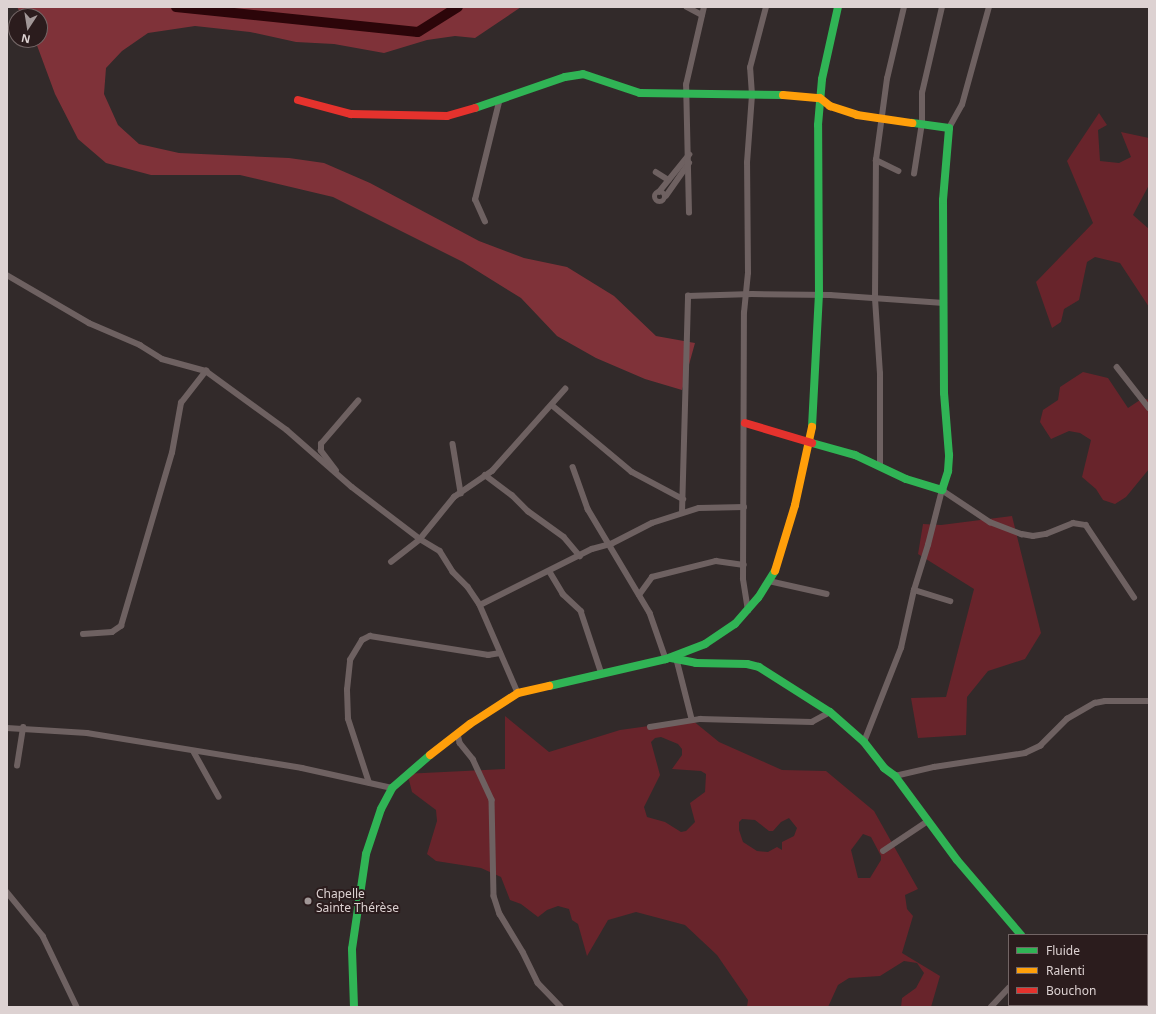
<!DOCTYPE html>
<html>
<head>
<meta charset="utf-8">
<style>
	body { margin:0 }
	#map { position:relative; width:1156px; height:1014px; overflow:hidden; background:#322a2a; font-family:"Noto Sans",sans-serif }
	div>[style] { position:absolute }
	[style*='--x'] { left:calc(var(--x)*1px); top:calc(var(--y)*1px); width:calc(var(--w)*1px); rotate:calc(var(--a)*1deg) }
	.green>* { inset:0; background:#68242b }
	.forest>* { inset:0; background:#7f3239 }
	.river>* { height:10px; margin:-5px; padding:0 5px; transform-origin:5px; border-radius:5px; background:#2c0509 }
	.street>* { height:5.5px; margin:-2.75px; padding:0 2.75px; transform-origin:2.75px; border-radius:2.75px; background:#6e6161 }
	.street>.ring { margin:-2.75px; padding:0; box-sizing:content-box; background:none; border:5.5px solid #6e6161; border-radius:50% }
	.fast>* { height:8px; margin:-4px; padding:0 4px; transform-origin:4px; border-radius:4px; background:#30b455 }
	.slow>* { height:8px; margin:-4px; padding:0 4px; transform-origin:4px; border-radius:4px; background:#ff9f0a }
	.jam>* { height:8px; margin:-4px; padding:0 4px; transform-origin:4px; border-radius:4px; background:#e5322d }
	.dots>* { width:11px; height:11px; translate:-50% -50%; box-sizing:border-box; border:2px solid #2b1c1d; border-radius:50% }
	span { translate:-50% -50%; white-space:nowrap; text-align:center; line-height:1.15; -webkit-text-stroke:4px #2b1c1d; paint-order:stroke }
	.poi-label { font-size:12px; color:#ddd2d2 }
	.left { translate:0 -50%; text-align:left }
	.frame { position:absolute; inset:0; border:8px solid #ddd2d2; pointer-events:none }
	.legend { position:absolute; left:1008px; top:934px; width:140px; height:72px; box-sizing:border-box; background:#2b1c1d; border:1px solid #726565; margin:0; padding:5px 7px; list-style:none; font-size:12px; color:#ddd2d2 }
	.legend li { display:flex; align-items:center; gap:8px; height:20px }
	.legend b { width:20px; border:1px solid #726565 }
	.north { position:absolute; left:8px; top:8px; width:40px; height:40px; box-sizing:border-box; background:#2b1c1d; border:1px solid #726565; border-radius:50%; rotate:192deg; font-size:11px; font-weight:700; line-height:16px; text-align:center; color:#ddd2d2 }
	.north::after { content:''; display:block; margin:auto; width:14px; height:18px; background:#a19797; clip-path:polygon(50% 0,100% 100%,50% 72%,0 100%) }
</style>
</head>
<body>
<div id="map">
	<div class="green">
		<div style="clip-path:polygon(1099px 113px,1107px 125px,1098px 130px,1100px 161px,1119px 163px,1131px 157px,1121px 132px,1149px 138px,1149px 185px,1133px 215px,1149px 229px,1149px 307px,1120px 263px,1095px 257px,1087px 262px,1079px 300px,1064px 309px,1061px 322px,1052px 328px,1036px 282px,1093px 223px,1067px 161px)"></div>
		<div style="clip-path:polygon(1083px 372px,1108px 378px,1128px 408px,1143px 398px,1149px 400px,1149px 469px,1126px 497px,1115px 504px,1103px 500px,1096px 489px,1082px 477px,1091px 440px,1080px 433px,1069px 431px,1051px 439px,1040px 422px,1043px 410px,1058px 400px,1060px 387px)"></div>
		<div style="clip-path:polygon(1012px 516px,1041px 633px,1025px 659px,988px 671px,967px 697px,966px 735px,918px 738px,911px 698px,946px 697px,974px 589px,918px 554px,923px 524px,941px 525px)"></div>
		<div style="clip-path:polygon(evenodd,505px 716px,549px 752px,620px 730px,692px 720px,719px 742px,782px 770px,826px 771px,874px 811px,918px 889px,905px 895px,907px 909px,913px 916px,902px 953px,940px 976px,931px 1007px,901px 1007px,902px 998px,916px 988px,924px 973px,917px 963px,904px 961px,880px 976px,849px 978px,838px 985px,828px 1007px,747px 1007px,748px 1000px,717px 955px,685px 925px,636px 912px,608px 920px,587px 956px,578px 924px,572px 920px,569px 909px,558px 906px,547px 910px,538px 917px,521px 904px,510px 900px,501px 877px,481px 868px,436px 861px,427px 854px,437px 821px,436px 810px,412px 792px,409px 780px,403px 774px,505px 769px,505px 716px,661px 737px,678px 744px,682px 749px,682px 755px,672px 769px,701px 771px,706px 774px,705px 792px,690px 803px,695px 822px,686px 831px,681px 832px,665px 822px,647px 817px,644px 807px,660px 775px,651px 742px,655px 738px,661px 737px,505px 716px,789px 818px,797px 828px,794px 836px,782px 842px,782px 850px,777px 847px,768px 852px,757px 851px,743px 842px,739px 830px,739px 822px,742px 819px,755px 820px,769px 831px,773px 831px,781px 822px,789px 818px,505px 716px,863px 834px,871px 837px,881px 856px,881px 860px,870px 878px,858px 878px,851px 850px,863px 834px)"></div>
	</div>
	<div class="forest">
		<div style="clip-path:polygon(17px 7px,521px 7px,475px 38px,455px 36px,427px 40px,384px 53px,334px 44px,296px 42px,250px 32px,195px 26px,148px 33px,122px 51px,106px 68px,104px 94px,118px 125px,139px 144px,179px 153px,289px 158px,324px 163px,370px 183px,479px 241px,524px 258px,567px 267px,614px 296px,656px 336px,695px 343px,682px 390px,645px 379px,596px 358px,557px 336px,521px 298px,463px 262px,333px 197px,240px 175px,151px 175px,106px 163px,78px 139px,55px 94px,35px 40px,40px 40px,40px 16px,22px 16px)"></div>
	</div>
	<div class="river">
		<div style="--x:176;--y:7;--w:243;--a:5.9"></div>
		<div style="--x:418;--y:32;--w:47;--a:-32"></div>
	</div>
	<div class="street">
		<div style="--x:687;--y:7;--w:17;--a:28"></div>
		<div style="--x:949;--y:128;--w:26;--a:-61"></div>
		<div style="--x:962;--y:105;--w:102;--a:-74.6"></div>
		<div style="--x:876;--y:160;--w:25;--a:26"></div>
		<div style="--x:656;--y:172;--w:15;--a:32"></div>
		<div style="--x:914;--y:174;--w:52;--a:-81.1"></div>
		<div style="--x:922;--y:123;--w:30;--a:-90"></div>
		<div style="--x:922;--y:93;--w:88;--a:-76.9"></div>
		<div class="ring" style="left:654.5px;top:191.5px;width:5.5px;height:5.5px"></div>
		<div style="--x:659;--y:192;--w:48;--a:-51"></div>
		<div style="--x:666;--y:196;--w:40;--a:-55.1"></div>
		<div style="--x:689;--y:213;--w:128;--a:-91.3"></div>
		<div style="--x:686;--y:85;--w:80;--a:-77"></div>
		<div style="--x:485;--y:222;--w:24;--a:-114"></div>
		<div style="--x:475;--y:200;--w:101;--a:-76.2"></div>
		<div style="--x:7;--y:275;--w:95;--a:30.3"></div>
		<div style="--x:89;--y:323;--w:56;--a:23.3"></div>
		<div style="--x:140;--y:345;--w:26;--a:32"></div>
		<div style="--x:162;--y:359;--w:46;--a:15.3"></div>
		<div style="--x:206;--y:371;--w:100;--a:36.1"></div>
		<div style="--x:287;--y:430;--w:86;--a:41.2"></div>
		<div style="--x:352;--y:487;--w:86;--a:37.4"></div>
		<div style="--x:420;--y:539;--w:23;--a:31"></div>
		<div style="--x:440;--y:551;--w:25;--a:58"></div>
		<div style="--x:453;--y:572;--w:21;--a:45"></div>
		<div style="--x:468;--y:587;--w:22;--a:56"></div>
		<div style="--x:480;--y:605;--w:96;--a:66.6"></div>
		<div style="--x:1117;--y:367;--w:52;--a:52"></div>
		<div style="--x:552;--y:405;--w:104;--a:39.9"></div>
		<div style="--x:632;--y:472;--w:58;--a:27.9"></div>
		<div style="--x:453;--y:444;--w:50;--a:80.7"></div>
		<div style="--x:880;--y:465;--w:91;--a:-90"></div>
		<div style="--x:880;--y:374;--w:76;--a:-93.8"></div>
		<div style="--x:875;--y:298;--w:138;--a:-89.6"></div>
		<div style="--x:876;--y:160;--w:82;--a:-82.3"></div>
		<div style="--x:887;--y:79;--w:74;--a:-76.7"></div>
		<div style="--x:573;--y:467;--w:45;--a:70.3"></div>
		<div style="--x:588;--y:509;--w:121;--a:59.2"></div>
		<div style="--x:650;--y:613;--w:49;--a:70.8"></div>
		<div style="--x:336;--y:471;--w:25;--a:-127"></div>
		<div style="--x:321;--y:451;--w:7;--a:-90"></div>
		<div style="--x:321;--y:444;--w:57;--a:-49.3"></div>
		<div style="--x:485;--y:475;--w:34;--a:37"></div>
		<div style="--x:512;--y:495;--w:23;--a:45"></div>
		<div style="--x:528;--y:511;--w:44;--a:35.8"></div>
		<div style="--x:564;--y:537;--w:25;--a:50"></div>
		<div style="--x:682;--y:513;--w:217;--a:-88.4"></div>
		<div style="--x:688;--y:296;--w:64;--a:-1.8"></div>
		<div style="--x:752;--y:294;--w:78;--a:0.7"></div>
		<div style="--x:830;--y:295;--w:114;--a:4"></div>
		<div style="--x:391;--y:562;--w:37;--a:-38"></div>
		<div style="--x:420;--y:539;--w:54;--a:-51"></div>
		<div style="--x:454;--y:497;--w:46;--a:-34.4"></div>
		<div style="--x:492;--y:471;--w:110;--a:-48.3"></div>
		<div style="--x:550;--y:572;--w:26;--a:59"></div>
		<div style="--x:563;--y:594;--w:25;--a:43"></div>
		<div style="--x:581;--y:611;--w:66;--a:71.6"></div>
		<div style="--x:769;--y:581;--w:59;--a:12.6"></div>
		<div style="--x:914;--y:590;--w:38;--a:17"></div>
		<div style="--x:639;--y:595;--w:22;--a:-54"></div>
		<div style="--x:652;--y:577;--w:66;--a:-14"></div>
		<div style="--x:716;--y:561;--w:28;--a:8"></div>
		<div style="--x:480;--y:605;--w:125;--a:-26.6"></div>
		<div style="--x:592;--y:549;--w:20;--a:-15"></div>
		<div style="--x:611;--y:544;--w:46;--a:-27.1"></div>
		<div style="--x:652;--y:523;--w:49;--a:-17.7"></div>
		<div style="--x:699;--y:508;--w:45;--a:-1.3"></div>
		<div style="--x:748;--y:611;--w:32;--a:-99"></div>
		<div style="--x:743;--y:579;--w:266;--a:-89.8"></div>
		<div style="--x:744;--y:313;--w:40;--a:-84.3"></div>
		<div style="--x:748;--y:273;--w:110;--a:-90.5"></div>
		<div style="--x:747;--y:163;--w:68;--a:-85.8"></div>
		<div style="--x:752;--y:95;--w:27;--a:-94"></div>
		<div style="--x:750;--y:68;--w:63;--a:-75.3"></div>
		<div style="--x:83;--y:634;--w:29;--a:-4"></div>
		<div style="--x:112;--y:632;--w:11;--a:-34"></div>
		<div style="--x:121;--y:626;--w:180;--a:-73.6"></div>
		<div style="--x:172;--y:453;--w:51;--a:-79.8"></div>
		<div style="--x:181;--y:403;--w:41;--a:-52"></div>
		<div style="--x:677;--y:660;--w:61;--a:75.7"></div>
		<div style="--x:650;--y:727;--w:51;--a:-9.1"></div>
		<div style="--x:700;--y:719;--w:112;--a:1.5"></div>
		<div style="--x:812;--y:722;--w:21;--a:-29"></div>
		<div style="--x:7;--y:728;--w:80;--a:3.6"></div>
		<div style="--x:87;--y:733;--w:218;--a:9.2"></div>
		<div style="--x:302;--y:768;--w:92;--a:12.5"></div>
		<div style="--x:458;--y:734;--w:9;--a:77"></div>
		<div style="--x:460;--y:743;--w:21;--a:51"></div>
		<div style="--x:473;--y:759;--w:45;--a:65.1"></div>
		<div style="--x:492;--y:800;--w:96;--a:88.8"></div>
		<div style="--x:494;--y:896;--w:19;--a:72"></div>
		<div style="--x:500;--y:914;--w:44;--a:58.8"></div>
		<div style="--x:523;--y:952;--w:34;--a:64"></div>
		<div style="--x:538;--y:983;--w:33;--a:46"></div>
		<div style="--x:864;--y:742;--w:101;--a:-68.5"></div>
		<div style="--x:901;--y:648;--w:59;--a:-77.4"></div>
		<div style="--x:914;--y:590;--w:47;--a:-72.7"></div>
		<div style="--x:928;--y:545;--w:57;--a:-75.7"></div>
		<div style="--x:942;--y:490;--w:58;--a:33.7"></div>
		<div style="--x:990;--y:522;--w:34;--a:21"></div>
		<div style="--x:1022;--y:534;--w:11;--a:10"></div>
		<div style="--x:1033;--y:536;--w:13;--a:-9"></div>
		<div style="--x:1046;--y:534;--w:29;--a:-22"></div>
		<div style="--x:1073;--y:523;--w:13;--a:9"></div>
		<div style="--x:1086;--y:525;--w:87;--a:56.3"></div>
		<div style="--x:194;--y:752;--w:51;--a:60.9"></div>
		<div style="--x:17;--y:766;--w:39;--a:-81"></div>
		<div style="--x:895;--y:776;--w:40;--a:-13"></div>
		<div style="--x:934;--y:767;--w:92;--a:-8.7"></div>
		<div style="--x:1025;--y:753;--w:17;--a:-25"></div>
		<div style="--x:1040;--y:746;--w:38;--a:-45"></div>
		<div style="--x:1067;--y:719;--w:32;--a:-30"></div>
		<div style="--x:1095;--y:703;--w:10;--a:-11"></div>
		<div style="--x:1105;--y:701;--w:44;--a:0"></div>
		<div style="--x:369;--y:783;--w:67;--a:-108.2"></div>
		<div style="--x:348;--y:719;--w:29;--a:-92"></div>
		<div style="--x:347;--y:690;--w:30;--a:-84"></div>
		<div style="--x:350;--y:660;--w:23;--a:-59"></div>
		<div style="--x:362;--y:640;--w:9;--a:-27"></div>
		<div style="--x:370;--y:636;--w:120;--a:9.1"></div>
		<div style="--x:488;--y:655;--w:12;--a:-9"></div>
		<div style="--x:883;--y:851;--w:54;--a:-33.7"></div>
		<div style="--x:7;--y:892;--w:57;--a:50.7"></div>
		<div style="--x:43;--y:936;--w:79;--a:64.4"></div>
		<div style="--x:1064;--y:1005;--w:2;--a:90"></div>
		<div style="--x:991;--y:1007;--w:26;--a:-47"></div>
	</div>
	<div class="fast">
		<div style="--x:475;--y:108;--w:95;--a:-19"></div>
		<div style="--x:565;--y:77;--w:18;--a:-9"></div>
		<div style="--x:583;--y:74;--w:60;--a:18.4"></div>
		<div style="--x:640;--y:93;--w:143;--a:0.8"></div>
		<div style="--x:812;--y:427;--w:132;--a:-87"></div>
		<div style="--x:819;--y:295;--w:170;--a:-90.3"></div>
		<div style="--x:818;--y:125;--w:46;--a:-85"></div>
		<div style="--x:822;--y:79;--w:74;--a:-77.5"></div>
		<div style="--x:812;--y:443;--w:45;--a:15.6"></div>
		<div style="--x:855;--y:455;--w:56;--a:25.2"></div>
		<div style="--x:906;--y:479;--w:38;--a:17"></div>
		<div style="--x:942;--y:490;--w:20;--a:-72"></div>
		<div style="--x:948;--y:471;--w:16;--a:-86"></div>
		<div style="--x:949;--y:455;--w:62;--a:-94.6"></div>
		<div style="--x:944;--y:393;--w:193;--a:-90.3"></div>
		<div style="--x:943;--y:200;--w:72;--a:-85.2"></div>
		<div style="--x:949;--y:128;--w:37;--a:-172"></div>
		<div style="--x:671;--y:658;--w:25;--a:11"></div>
		<div style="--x:696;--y:663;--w:51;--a:1.1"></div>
		<div style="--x:747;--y:664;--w:12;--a:14"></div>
		<div style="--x:759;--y:667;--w:84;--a:32.4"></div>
		<div style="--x:830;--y:712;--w:45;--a:41.4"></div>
		<div style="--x:864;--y:742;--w:33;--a:52"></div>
		<div style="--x:884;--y:768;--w:14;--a:36"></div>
		<div style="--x:895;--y:776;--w:104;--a:53.6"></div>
		<div style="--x:957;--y:860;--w:99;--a:49.5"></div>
		<div style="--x:549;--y:686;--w:120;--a:-13"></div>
		<div style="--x:666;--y:659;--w:42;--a:-21"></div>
		<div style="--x:705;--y:644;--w:36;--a:-34"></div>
		<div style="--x:735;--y:624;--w:35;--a:-49"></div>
		<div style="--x:758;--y:598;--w:32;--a:-58"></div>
		<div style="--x:354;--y:1007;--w:58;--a:-92"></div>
		<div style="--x:352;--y:949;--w:96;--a:-81.6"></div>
		<div style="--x:366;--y:854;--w:47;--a:-71.6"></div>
		<div style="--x:381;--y:809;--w:24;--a:-62"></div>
		<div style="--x:392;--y:788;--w:50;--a:-41"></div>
	</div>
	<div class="slow">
		<div style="--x:783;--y:95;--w:37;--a:5"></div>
		<div style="--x:820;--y:98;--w:13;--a:39"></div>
		<div style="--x:830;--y:106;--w:28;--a:18"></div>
		<div style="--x:857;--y:115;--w:56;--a:8.3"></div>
		<div style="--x:775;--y:571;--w:69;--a:-73.1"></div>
		<div style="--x:795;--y:505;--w:80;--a:-77.7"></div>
		<div style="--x:430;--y:755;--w:51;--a:-37.8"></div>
		<div style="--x:470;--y:724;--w:57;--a:-32.9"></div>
		<div style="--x:518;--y:693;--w:32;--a:-13"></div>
	</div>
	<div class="jam">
		<div style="--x:298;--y:100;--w:55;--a:14.8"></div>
		<div style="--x:351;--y:114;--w:96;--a:1.2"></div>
		<div style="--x:447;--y:116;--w:29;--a:-16"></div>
		<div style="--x:745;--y:423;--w:70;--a:16.6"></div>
		<div style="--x:1088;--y:1005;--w:4;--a:34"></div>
	</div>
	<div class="dots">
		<div style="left:308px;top:901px;background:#a19797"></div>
	</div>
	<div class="poi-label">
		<span class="left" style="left:316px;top:901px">Chapelle<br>Sainte Thérèse</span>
	</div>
	<div class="frame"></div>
	<ul class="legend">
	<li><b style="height:5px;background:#30b455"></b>Fluide</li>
	<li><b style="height:5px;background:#ff9f0a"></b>Ralenti</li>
	<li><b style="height:5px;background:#e5322d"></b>Bouchon</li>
	</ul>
	<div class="north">N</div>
</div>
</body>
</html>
